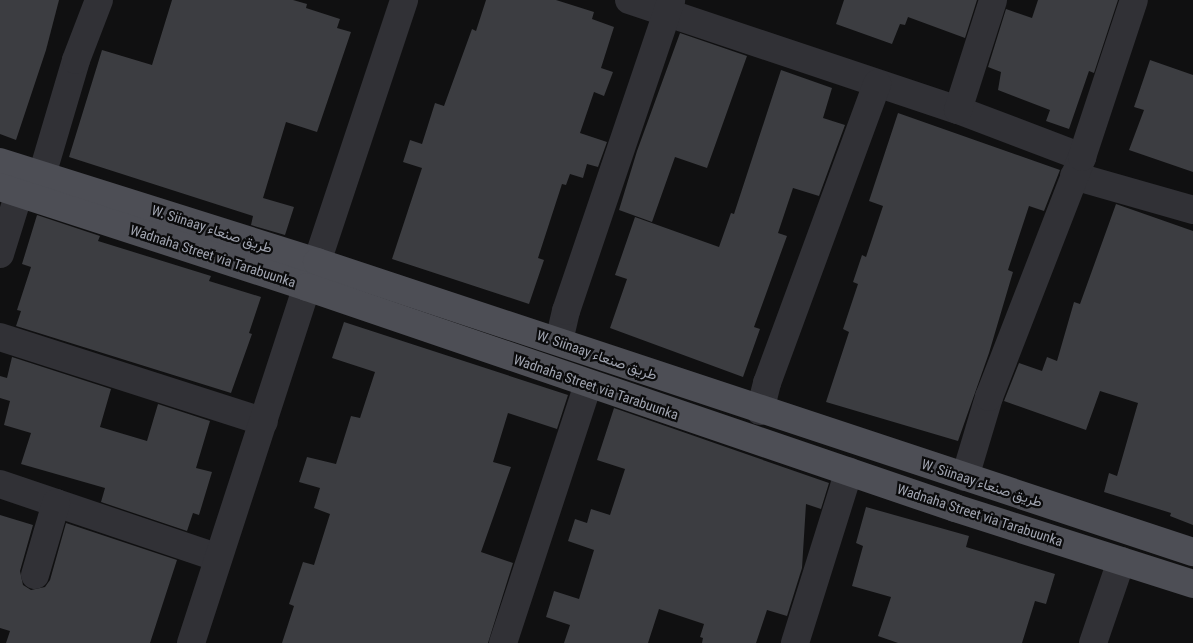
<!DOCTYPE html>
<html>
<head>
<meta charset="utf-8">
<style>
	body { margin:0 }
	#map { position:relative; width:1193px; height:643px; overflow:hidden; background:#101011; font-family:"Roboto Condensed",Vazirmatn,sans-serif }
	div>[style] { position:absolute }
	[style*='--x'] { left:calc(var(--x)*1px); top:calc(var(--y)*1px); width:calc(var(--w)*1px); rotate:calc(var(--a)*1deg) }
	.building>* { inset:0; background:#3c3d41 }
	.minor>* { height:28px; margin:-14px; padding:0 14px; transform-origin:14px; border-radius:14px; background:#313136 }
	.major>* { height:28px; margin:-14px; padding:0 14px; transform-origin:14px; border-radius:14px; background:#4d4e55 }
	span { translate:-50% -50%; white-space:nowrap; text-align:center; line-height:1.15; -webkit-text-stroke:4.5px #0b0b0c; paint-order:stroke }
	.street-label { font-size:14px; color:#a1a5b1 }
</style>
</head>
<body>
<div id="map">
	<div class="building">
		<div style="clip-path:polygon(0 0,59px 0,46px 50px,16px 140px,0 134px)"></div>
		<div style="clip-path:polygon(172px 0,293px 0,307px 4px,306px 8px,340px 19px,337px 28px,351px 32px,317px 132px,286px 122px,263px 198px,294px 207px,285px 235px,251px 225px,253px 216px,69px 157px,102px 50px,152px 65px)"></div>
		<div style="clip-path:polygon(486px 0,556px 0,594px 12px,592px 19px,614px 27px,601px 68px,613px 72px,604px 96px,594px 92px,580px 133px,607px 142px,598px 167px,587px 164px,583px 178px,570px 174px,566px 185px,562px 184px,538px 258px,544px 260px,529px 304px,392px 259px,422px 168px,403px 162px,410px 140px,422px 144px,435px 103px,444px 106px,472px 29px,476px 31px)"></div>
		<div style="clip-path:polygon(844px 0,977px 0,965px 38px,908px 17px,905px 25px,900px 24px,892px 44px,836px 24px)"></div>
		<div style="clip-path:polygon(1038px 0,1118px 0,1094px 73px,1089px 71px,1069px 129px,1046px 121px,1050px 110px,998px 90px,1001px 72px,988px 67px,1006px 9px,1032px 18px)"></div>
		<div style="clip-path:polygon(680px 33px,747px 56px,707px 168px,675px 157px,652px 222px,619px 210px,637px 151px)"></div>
		<div style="clip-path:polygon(1150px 60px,1193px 75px,1193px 172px,1129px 150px,1144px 110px,1134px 107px)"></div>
		<div style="clip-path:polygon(781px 70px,832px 88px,823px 118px,845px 125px,819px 196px,793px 188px,778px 233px,787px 236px,754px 327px,760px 329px,743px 377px,610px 328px,627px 279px,615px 275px,635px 217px,719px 247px,731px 213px,734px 214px)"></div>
		<div style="clip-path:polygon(898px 113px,1060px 170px,1044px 211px,1029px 206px,1008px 270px,1013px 272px,989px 353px,958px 441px,826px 402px,849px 332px,843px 329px,858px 284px,853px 282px,862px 255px,866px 257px,883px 206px,869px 201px)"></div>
		<div style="clip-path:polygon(1116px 204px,1193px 231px,1193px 525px,1170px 516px,1171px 513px,1104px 492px,1109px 473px,1117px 476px,1138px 403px,1100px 391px,1086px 430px,1004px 401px,1019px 363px,1042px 371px,1047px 357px,1057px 361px,1074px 302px,1080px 304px)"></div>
		<div style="clip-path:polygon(37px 215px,100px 236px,98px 241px,211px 276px,209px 281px,261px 297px,249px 333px,252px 334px,231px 393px,16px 326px,21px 311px,17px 310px,31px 267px,22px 264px)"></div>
		<div style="clip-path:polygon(344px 322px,568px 395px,557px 429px,508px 413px,493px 462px,511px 467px,481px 552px,513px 563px,488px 643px,282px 643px,294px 606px,289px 604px,303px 562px,314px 565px,330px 514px,314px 508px,320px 488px,299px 482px,307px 457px,336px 464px,351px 416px,360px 418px,375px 372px,332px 358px)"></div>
		<div style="clip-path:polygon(12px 357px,111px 389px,100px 427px,147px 441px,158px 404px,210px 421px,196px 468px,212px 472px,199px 515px,193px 513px,187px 531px,101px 502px,105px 488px,21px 464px,31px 433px,4px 425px,10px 401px,0 398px,0 376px,7px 378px)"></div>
		<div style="clip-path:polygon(614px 408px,829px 483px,821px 509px,806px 504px,802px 568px,787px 616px,767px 610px,756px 643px,702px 643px,703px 638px,700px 637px,704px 624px,659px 609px,648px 643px,564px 643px,570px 625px,546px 617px,554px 591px,579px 599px,594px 550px,568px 541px,575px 519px,587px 523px,591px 509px,610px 515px,625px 469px,597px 460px)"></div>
		<div style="clip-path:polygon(866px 507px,969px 536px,966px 547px,1055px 574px,1046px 604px,1035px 601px,1022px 643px,898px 643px,878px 636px,891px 597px,852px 586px,863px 546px,856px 543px)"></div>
		<div style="clip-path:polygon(0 515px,33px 525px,20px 571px,23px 585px,31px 590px,45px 587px,50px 580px,66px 523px,177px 560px,150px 643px,6px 643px,10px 631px,0 628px)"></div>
	</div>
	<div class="minor">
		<div style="--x:629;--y:0;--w:347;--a:18.5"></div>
		<div style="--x:958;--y:110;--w:133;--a:20.8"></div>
		<div style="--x:958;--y:110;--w:115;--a:-72.3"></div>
		<div style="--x:42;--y:175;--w:120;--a:-73.5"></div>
		<div style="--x:76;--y:60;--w:64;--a:-69"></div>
		<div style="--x:1074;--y:176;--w:124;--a:15.9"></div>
		<div style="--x:0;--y:254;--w:64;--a:-72.7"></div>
		<div style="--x:317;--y:262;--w:276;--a:-71.6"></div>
		<div style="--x:0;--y:337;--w:277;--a:17.8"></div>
		<div style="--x:559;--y:341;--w:31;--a:-77"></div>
		<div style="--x:566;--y:311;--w:328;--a:-71.3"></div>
		<div style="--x:760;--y:411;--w:29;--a:-76"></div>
		<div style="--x:767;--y:383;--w:319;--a:-69.8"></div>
		<div style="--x:965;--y:477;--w:84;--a:-73.3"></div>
		<div style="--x:989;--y:397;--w:257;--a:-68.8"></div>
		<div style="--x:1082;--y:157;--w:165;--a:-71.7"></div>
		<div style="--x:0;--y:484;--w:228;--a:18.7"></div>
		<div style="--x:35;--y:575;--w:75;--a:-73.7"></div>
		<div style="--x:191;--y:643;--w:374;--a:-72"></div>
		<div style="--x:503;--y:643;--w:272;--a:-71.8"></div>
		<div style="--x:795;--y:643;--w:180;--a:-72.6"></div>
		<div style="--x:1093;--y:643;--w:87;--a:-71.1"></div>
	</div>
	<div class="major">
		<div style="--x:0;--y:162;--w:332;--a:17.5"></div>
		<div style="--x:317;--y:262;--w:923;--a:18.32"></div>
		<div style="--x:0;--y:187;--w:323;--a:18"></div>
		<div style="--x:307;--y:287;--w:685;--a:18.83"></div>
		<div style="--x:955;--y:508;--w:250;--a:17.7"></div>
	</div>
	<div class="street-label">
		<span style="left:212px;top:229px;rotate:18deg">W. Siinaay طريق صنعاء</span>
		<span style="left:213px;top:256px;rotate:18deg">Wadnaha Street via Tarabuunka</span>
		<span style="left:597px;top:355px;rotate:19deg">W. Siinaay طريق صنعاء</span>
		<span style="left:596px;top:387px;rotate:19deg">Wadnaha Street via Tarabuunka</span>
		<span style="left:982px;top:483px;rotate:18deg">W. Siinaay طريق صنعاء</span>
		<span style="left:980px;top:515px;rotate:18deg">Wadnaha Street via Tarabuunka</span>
	</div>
</div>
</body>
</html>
